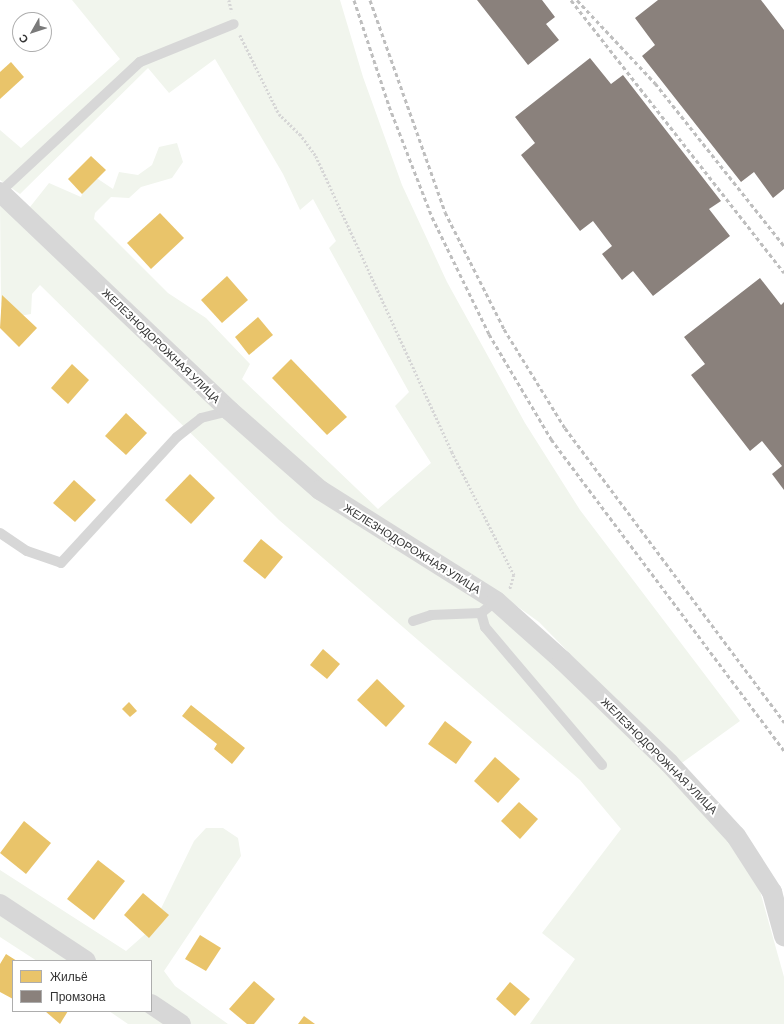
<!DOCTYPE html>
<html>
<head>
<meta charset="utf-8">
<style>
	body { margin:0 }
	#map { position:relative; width:784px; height:1024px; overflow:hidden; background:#fff; font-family:Barlow,sans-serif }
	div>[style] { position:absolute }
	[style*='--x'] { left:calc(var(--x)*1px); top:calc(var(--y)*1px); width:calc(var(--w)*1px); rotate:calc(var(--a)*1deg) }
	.green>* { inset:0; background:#f1f5ed }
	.homes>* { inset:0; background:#e9c46a }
	.industry>* { inset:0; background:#8a817c }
	.path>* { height:2.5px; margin-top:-1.25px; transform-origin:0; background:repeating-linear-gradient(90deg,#d6d6d6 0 2px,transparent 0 4px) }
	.lane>* { height:10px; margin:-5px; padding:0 5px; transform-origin:5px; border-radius:5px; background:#d7d7d7 }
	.street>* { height:20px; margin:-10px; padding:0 10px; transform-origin:10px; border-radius:10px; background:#d7d7d7 }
	.rail>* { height:3px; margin-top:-1.5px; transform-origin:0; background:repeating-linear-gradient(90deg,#bebebe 0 4px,transparent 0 7px) }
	span { translate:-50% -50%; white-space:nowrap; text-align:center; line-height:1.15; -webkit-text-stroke:4px #fff; paint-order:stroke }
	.street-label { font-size:11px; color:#333 }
	.legend { position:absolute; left:12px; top:960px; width:140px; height:52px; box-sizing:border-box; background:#fff; border:1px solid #adadad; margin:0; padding:5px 7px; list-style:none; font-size:12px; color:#333 }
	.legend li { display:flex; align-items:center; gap:8px; height:20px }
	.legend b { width:20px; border:1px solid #adadad }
	.north { position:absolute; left:12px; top:12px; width:40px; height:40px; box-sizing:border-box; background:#fff; border:1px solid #adadad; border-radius:50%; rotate:231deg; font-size:11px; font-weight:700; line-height:16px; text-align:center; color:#333 }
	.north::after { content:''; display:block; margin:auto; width:14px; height:18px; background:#7a7a7a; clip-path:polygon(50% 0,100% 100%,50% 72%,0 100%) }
</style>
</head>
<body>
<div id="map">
	<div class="green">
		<div style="clip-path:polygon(72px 0,340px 0,363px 77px,402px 185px,447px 282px,525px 423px,580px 510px,740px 721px,679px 765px,539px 622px,493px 589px,416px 544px,397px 546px,491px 602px,617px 719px,728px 835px,760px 891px,784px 977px,784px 1024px,530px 1024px,575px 959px,542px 933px,621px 829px,580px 780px,279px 520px,40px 285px,32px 294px,31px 314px,13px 317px,1px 304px,0 203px,227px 416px,315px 492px,372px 529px,371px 515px,324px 482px,235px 406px,30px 207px,49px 183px,81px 197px,89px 180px,98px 179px,113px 189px,119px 172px,138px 175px,152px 165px,159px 147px,177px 143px,183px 162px,172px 178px,141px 187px,129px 198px,111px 197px,95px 213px,94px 219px,168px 293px,206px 318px,250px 364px,242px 379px,378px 509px,431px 463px,395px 406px,409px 392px,329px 248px,336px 241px,313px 199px,300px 210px,283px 174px,215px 59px,169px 93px,148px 68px,20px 194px,0 180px,0 130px,21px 148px,120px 59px)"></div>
		<div style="clip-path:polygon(206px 828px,223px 828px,238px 838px,241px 856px,164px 971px,175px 986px,228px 1024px,186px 1024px,151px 1000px,151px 961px,93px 961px,0 898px,0 870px,126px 951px,151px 929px,194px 841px)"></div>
		<div style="clip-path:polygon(0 912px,72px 961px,37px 961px,0 937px)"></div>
		<div style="clip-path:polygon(109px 1011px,146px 1011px,165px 1024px,128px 1024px)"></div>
	</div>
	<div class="homes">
		<div style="clip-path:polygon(11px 62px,24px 77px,0 99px,0 72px)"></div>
		<div style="clip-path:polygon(91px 156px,106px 170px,82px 194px,68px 179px)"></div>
		<div style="clip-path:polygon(160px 213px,184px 238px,151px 269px,127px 243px)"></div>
		<div style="clip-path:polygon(227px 276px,248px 300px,222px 323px,201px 300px)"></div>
		<div style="clip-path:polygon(2px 295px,37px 328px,19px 347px,0 328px)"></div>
		<div style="clip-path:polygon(258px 317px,273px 335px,249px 355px,235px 337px)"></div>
		<div style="clip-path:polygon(291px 359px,347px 417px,327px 435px,272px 378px)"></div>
		<div style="clip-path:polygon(72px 364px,89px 380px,68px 404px,51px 388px)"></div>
		<div style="clip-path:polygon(126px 413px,147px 433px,126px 455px,105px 436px)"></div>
		<div style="clip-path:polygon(190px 474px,215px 498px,191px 524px,165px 500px)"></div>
		<div style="clip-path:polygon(74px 480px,96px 500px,75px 522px,53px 503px)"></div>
		<div style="clip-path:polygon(261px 539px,283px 557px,265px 579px,243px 561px)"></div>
		<div style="clip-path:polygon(323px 649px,340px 664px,327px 679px,310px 665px)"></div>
		<div style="clip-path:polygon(377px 679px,405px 706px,386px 727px,357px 700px)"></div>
		<div style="clip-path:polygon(129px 702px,137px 711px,130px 717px,122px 709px)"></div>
		<div style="clip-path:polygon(191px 705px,245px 748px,232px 764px,214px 749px,217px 744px,182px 716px)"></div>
		<div style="clip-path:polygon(445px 721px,472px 742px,456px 764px,428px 744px)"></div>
		<div style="clip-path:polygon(495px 757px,520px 779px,498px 803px,474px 781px)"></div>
		<div style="clip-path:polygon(519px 802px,538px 819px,520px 839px,501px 821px)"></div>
		<div style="clip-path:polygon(24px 821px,51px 843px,26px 874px,0 853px)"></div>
		<div style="clip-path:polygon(98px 860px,125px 881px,94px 920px,67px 899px)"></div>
		<div style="clip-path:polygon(143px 893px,169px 915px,149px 938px,124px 915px)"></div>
		<div style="clip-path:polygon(200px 935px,221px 948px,206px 971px,185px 959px)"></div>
		<div style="clip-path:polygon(6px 954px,17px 961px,13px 961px,13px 999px,0 992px,0 964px)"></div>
		<div style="clip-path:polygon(254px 981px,275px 999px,254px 1024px,247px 1024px,229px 1009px)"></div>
		<div style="clip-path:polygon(510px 982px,530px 999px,515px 1016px,496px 999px)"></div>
		<div style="clip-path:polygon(45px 1011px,68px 1011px,60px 1024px)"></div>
		<div style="clip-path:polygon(304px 1016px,315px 1024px,298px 1024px)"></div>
	</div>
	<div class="industry">
		<div style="clip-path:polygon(477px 0,542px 0,555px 17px,546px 24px,559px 40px,528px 65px)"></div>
		<div style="clip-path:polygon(658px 0,761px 0,784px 30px,784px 189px,773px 198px,754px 172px,741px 182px,642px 56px,655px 45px,635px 18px)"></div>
		<div style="clip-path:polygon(590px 58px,611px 84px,623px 75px,721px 201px,709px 209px,730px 236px,653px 296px,633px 271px,622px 280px,602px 254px,612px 246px,593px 221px,580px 231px,521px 155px,535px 143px,515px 117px)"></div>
		<div style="clip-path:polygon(760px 278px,781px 305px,784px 302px,784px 490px,772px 474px,782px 466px,762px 441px,750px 451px,691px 375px,705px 364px,684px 337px)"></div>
	</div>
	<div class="path">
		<div style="--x:229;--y:0;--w:12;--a:76"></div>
		<div style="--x:240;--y:35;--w:88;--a:63.7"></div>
		<div style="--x:279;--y:114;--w:29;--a:44"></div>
		<div style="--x:300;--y:134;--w:27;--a:54"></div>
		<div style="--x:316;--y:156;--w:326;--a:65.3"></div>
		<div style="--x:452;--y:452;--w:138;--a:63.2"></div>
		<div style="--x:514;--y:575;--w:15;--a:106"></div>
	</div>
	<div class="lane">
		<div style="--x:0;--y:192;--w:191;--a:-42.9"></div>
		<div style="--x:140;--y:62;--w:101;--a:-22"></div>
		<div style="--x:0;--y:533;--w:32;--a:34"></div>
		<div style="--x:27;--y:551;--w:36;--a:19"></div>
		<div style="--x:61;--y:563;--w:171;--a:-47.4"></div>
		<div style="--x:177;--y:437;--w:31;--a:-38"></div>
		<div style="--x:201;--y:418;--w:30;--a:-14"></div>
		<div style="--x:496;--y:601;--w:19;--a:141"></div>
		<div style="--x:481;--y:613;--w:15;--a:74"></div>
		<div style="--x:485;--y:627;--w:181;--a:49.7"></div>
		<div style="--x:413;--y:621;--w:19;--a:-18"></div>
		<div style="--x:431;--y:615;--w:50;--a:-2.3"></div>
	</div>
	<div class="street">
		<div style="--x:0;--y:192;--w:318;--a:43.6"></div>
		<div style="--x:230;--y:411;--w:120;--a:41.3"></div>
		<div style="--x:320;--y:490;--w:208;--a:32.2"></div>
		<div style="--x:496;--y:601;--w:89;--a:41.8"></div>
		<div style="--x:562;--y:660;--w:149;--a:43.9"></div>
		<div style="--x:669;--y:763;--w:99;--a:47.5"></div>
		<div style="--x:736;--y:836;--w:67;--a:57.3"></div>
		<div style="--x:772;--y:892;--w:46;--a:74.7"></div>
		<div style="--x:0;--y:904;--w:103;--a:33.5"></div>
		<div style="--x:151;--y:1004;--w:36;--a:34"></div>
	</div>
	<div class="rail">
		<div style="--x:354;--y:0;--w:112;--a:71.7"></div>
		<div style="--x:389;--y:106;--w:119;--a:68.8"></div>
		<div style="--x:432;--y:217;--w:130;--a:64"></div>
		<div style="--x:489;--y:334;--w:122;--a:59.4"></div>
		<div style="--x:551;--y:439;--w:389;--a:53.2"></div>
		<div style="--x:370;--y:0;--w:225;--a:70.5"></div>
		<div style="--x:445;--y:212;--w:131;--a:63.2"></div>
		<div style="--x:504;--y:329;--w:116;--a:58.4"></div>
		<div style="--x:565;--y:428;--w:367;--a:53.3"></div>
		<div style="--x:571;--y:0;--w:346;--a:52"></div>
		<div style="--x:577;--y:0;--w:114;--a:46.8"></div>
		<div style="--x:655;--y:83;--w:208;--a:51.6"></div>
	</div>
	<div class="street-label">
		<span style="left:161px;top:346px;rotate:44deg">ЖЕЛЕЗНОДОРОЖНАЯ УЛИЦА</span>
		<span style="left:412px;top:549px;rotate:32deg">ЖЕЛЕЗНОДОРОЖНАЯ УЛИЦА</span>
		<span style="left:659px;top:756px;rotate:45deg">ЖЕЛЕЗНОДОРОЖНАЯ УЛИЦА</span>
	</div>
	<ul class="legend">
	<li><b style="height:11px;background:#e9c46a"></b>Жильё</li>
	<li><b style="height:11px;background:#8a817c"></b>Промзона</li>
	</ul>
	<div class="north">С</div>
</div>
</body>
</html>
